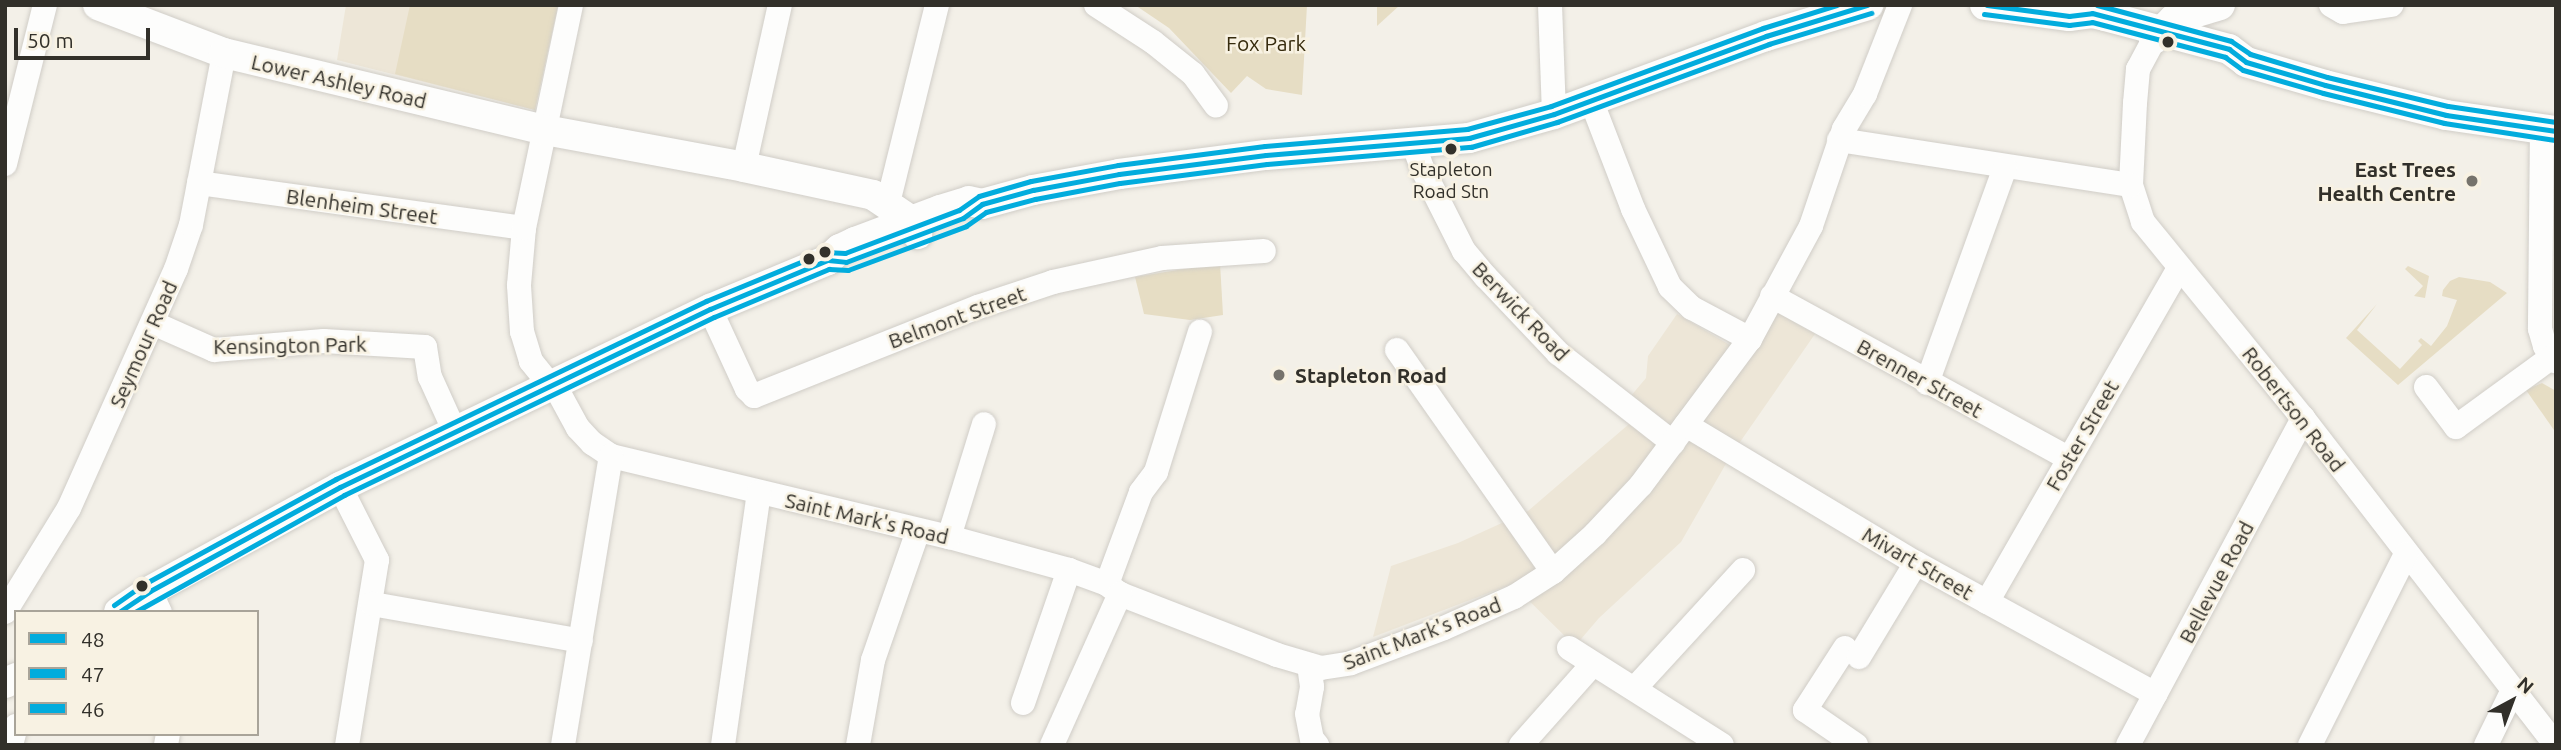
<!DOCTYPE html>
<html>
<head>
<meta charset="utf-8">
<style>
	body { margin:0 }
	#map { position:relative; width:2561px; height:750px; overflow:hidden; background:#f3f0e8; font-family:Ubuntu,sans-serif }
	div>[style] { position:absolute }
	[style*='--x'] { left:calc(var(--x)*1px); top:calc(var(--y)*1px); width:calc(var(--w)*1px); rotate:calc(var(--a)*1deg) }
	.built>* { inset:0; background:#ede6d7 }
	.green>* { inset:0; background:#e6ddc4 }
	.roads { filter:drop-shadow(0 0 2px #d0cdc7) drop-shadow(0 0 2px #d0cdc7) }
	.minor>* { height:24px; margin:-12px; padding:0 12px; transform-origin:12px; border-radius:12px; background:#fdfdfc }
	.major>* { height:30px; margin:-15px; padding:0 15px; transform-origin:15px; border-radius:15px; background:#fdfdfc }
	.bus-1>* { height:5px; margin:-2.5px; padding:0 2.5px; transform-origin:2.5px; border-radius:2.5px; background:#02acdd }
	.bus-2>* { height:5px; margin:-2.5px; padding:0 2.5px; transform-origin:2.5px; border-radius:2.5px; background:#02acdd }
	.bus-3>* { height:5px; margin:-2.5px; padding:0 2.5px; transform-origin:2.5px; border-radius:2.5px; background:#02acdd }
	.dots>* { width:19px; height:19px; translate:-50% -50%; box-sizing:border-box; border:4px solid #f8f2e3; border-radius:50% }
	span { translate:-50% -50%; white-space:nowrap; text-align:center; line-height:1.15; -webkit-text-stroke:5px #f8f2e3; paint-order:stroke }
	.bus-label { font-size:19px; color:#32302a }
	.park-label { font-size:21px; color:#362b0d }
	.street-label { font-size:21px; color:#32302a }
	.poi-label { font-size:21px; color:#32302a; font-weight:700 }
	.right { translate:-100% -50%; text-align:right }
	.left { translate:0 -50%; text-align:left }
	.frame { position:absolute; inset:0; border:7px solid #32302a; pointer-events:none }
	.legend { position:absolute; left:14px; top:610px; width:245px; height:126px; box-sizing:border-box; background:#f8f2e3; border:2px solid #a9a499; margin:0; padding:9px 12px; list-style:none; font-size:21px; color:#32302a }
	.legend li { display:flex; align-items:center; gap:14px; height:35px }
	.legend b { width:35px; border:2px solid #a9a499 }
	.north { position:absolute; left:2477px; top:666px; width:70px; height:70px; -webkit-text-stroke:5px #f8f2e3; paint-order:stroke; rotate:41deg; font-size:19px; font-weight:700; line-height:28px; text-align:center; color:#32302a }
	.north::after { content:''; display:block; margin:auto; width:24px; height:32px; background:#32302a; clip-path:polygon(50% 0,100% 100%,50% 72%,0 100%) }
	.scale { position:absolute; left:14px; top:28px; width:136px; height:32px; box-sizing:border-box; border:4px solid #32302a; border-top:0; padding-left:9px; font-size:21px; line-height:24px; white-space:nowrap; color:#32302a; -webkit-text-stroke:5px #f8f2e3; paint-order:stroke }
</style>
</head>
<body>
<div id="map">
	<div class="built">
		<div style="clip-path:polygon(346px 5px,558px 5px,535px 110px,337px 60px)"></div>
		<div style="clip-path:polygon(1771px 309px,1815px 334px,1731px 455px,1681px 542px,1599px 618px,1575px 646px,1512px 584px,1373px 637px,1391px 566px,1458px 543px,1528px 511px,1636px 418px,1630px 397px,1646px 378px,1648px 356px,1677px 314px,1745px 354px)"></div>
	</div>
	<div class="green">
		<div style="clip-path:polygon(410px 5px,558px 5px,535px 110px,395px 74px)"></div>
		<div style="clip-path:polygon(1135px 5px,1307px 5px,1302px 95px,1266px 89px,1247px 76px,1231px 93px,1169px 28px)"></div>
		<div style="clip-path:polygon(1377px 5px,1400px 5px,1377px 26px)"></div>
		<div style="clip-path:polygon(1220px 263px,1223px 315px,1190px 320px,1144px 314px,1135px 277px)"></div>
		<div style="clip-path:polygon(2408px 266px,2429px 276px,2425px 298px,2414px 296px,2423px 286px,2405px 269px)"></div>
		<div style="clip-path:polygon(2459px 277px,2490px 282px,2507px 293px,2398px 385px,2346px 338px,2377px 304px,2357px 330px,2400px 369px,2422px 345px,2418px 341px,2421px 338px,2431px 346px,2447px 326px,2457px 300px,2442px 296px,2443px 290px,2450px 281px)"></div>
		<div style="clip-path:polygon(2542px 383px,2556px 391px,2556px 433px,2526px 390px)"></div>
	</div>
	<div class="roads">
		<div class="minor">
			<div style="--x:1096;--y:5;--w:68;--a:33"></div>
			<div style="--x:1153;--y:42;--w:51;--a:38.7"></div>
			<div style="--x:1193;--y:74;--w:39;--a:54"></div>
			<div style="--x:1550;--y:5;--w:109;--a:87.9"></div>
			<div style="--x:2331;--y:5;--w:14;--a:30"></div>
			<div style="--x:2343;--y:12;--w:49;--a:-8.3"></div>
			<div style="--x:2152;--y:43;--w:30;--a:118"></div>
			<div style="--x:2138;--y:69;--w:34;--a:95"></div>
			<div style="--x:2135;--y:103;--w:82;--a:92.8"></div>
			<div style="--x:2131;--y:185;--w:39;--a:72"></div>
			<div style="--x:2143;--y:222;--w:253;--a:50.8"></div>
			<div style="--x:2303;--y:418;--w:413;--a:52.3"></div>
			<div style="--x:1591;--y:100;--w:117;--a:68.9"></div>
			<div style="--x:1633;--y:209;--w:86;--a:64.6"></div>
			<div style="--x:1670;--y:287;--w:30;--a:44"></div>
			<div style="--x:1692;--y:308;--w:66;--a:28.1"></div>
			<div style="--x:2542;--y:129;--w:200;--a:90.6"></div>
			<div style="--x:2540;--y:329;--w:18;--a:74"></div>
			<div style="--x:2545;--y:346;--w:19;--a:54"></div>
			<div style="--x:1839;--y:140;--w:295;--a:8.8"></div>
			<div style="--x:1413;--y:143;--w:29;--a:70"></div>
			<div style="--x:1423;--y:170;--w:91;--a:63.2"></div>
			<div style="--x:1464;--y:251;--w:34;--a:50"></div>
			<div style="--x:1486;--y:277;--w:105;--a:46.5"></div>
			<div style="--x:1558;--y:353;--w:146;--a:38"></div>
			<div style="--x:5;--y:164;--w:164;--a:-75.9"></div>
			<div style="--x:744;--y:167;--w:166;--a:-77.5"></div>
			<div style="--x:199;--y:183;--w:328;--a:7.9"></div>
			<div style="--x:888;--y:203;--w:204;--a:-76.1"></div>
			<div style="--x:1772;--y:296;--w:337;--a:28.7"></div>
			<div style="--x:710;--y:309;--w:88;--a:65.2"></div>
			<div style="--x:747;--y:389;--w:10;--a:45"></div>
			<div style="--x:754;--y:396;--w:241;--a:-21.7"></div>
			<div style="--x:978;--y:307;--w:79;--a:-18.4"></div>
			<div style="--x:1053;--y:282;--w:112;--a:-12.4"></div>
			<div style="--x:1162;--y:258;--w:102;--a:-3.9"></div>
			<div style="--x:153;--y:323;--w:67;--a:23.9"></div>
			<div style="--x:214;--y:350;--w:110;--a:-4.7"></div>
			<div style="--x:324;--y:341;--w:101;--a:3.4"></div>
			<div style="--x:425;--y:347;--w:30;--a:81"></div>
			<div style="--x:430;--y:377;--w:60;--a:65.6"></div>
			<div style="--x:1397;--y:350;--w:271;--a:54.9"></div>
			<div style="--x:1927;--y:383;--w:229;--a:-70.1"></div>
			<div style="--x:554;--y:384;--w:50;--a:61.4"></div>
			<div style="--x:578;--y:428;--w:21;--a:47"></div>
			<div style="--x:592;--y:443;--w:23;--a:34"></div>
			<div style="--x:611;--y:456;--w:348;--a:13.5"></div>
			<div style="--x:949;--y:537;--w:124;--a:15.4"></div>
			<div style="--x:1069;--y:570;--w:40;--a:20.2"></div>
			<div style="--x:1107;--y:584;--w:16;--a:38"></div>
			<div style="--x:1120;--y:594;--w:168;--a:21.2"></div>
			<div style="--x:1277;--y:655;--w:46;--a:16.5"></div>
			<div style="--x:1321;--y:668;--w:30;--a:-9"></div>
			<div style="--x:1351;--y:663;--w:99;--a:-20.6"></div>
			<div style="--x:1444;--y:628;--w:77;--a:-23.9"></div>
			<div style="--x:1514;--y:597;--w:46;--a:-32.7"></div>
			<div style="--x:1553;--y:572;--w:57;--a:-42.1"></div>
			<div style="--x:1595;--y:534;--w:67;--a:-46.8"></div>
			<div style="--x:1641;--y:485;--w:182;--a:-53.3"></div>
			<div style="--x:1750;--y:339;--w:128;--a:-61.6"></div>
			<div style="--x:1811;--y:226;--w:102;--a:-71.2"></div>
			<div style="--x:1844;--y:129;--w:41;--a:-59"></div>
			<div style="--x:1865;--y:94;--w:96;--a:-68.5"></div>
			<div style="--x:551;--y:386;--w:32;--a:-129"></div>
			<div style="--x:531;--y:361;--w:30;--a:-107"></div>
			<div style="--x:522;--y:332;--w:47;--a:-93.7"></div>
			<div style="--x:519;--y:285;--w:57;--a:-85"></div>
			<div style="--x:524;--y:228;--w:228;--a:-78.1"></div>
			<div style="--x:2426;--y:387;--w:50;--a:53.1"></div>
			<div style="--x:2456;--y:427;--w:119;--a:-36.1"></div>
			<div style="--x:1686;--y:425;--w:268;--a:31"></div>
			<div style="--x:1916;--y:563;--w:273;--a:28.7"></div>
			<div style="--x:340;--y:487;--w:82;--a:63.1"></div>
			<div style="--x:377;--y:560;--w:187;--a:99.2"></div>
			<div style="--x:949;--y:537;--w:118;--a:-72.8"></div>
			<div style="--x:1107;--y:584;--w:98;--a:-69.7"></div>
			<div style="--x:1141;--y:492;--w:25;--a:-53"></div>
			<div style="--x:1156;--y:472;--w:147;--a:-72.6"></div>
			<div style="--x:150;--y:591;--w:23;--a:65"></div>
			<div style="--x:1987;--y:602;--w:385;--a:-60.1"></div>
			<div style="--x:372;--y:604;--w:212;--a:10"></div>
			<div style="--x:5;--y:612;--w:122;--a:-58.4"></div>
			<div style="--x:69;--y:508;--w:262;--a:-65.9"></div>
			<div style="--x:176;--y:269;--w:46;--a:-71.2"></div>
			<div style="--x:191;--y:225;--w:175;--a:-79.1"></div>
			<div style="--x:1569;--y:648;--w:181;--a:32.4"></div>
			<div style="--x:1845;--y:648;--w:74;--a:122.8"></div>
			<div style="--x:1805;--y:710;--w:62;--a:34.5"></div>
			<div style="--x:1859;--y:657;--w:110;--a:-58.8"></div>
			<div style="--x:1309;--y:665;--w:22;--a:82"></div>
			<div style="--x:1312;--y:687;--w:27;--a:100"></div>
			<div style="--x:1307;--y:714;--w:25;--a:79"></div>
			<div style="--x:1312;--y:739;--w:8;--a:50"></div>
			<div style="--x:1635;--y:688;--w:160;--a:-47.5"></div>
			<div style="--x:1023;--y:703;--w:141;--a:-70.9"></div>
			<div style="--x:11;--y:745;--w:20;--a:-75"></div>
			<div style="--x:166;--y:745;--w:11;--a:-80"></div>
			<div style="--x:563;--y:745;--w:293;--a:-80.6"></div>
			<div style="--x:723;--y:745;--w:255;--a:-81.9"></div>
			<div style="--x:858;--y:745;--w:86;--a:-80"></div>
			<div style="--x:873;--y:660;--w:137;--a:-70.8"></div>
			<div style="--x:1052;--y:745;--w:166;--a:-65.8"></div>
			<div style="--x:1521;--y:745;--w:107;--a:-48.4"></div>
			<div style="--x:2128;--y:745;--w:371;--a:-61.8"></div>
			<div style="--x:2310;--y:745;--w:214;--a:-63.3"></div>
			<div style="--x:2486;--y:745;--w:61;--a:-63.9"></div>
		</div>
		<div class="major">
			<div style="--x:98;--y:5;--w:135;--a:20.9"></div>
			<div style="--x:224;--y:53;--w:330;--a:13.5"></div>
			<div style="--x:545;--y:130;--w:202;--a:10.5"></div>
			<div style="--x:744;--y:167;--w:132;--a:12.2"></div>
			<div style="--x:873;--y:195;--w:45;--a:34"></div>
			<div style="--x:910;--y:220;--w:16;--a:63"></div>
			<div style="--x:1985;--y:5;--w:85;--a:7.5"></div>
			<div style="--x:2069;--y:16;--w:23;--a:-7"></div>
			<div style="--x:2092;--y:13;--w:13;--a:13"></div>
			<div style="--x:2105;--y:16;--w:128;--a:14.9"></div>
			<div style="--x:2229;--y:49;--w:21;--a:37"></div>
			<div style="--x:2246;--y:62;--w:82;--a:16.2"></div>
			<div style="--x:2325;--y:85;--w:125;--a:13.9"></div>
			<div style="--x:2446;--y:115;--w:111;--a:8.3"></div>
			<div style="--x:2154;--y:39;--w:28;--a:-45"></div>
			<div style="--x:2174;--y:19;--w:48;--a:-16.9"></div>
			<div style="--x:119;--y:612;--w:37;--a:-34"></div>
			<div style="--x:150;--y:591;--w:217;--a:-28.7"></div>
			<div style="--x:340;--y:487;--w:411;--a:-25.7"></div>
			<div style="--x:710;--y:309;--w:128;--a:-22.6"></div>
			<div style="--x:828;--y:260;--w:16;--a:-43"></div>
			<div style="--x:840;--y:249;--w:17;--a:-25"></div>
			<div style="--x:855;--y:242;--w:91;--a:-20.6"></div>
			<div style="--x:940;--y:210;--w:30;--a:-17"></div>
			<div style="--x:969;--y:201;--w:13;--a:13"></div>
			<div style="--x:982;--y:204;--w:53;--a:-15.4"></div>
			<div style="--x:1033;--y:190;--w:87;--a:-10.5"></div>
			<div style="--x:1119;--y:174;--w:148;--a:-7.4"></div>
			<div style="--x:1266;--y:155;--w:204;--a:-4.8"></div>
			<div style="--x:1469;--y:138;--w:88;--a:-15.8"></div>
			<div style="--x:1554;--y:114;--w:226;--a:-20.2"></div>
			<div style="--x:1766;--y:36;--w:107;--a:-16.9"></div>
			<div style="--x:5;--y:683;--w:12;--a:-24"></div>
		</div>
	</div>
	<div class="bus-1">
		<div style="--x:1987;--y:5;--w:83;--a:7.6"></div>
		<div style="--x:2069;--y:16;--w:23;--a:-7"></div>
		<div style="--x:2092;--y:13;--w:142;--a:14.7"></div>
		<div style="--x:2229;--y:49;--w:21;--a:37"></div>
		<div style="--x:2246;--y:62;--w:82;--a:16.2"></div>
		<div style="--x:2325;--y:85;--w:125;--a:13.9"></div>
		<div style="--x:2446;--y:115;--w:111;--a:8.3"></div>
		<div style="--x:119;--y:612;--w:37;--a:-34"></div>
		<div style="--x:150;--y:591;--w:217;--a:-28.7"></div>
		<div style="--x:340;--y:487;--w:411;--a:-25.7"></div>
		<div style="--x:710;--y:309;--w:128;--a:-22.6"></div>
		<div style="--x:828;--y:260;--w:18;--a:6"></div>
		<div style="--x:846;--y:262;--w:125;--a:-20.6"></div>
		<div style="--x:963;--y:218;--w:24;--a:-36"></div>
		<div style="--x:982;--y:204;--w:53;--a:-15.4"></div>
		<div style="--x:1033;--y:190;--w:87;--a:-10.5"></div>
		<div style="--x:1119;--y:174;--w:148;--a:-7.4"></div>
		<div style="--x:1266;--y:155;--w:204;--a:-4.8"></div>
		<div style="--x:1469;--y:138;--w:88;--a:-15.8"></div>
		<div style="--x:1554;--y:114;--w:226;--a:-20.2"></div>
		<div style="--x:1766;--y:36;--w:106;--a:-17.1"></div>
	</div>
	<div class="bus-2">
		<div style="--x:1984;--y:14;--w:86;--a:7.4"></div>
		<div style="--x:2069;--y:25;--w:23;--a:-7"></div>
		<div style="--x:2092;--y:22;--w:138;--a:14.7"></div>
		<div style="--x:2225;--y:57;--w:22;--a:36"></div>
		<div style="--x:2243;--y:70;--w:83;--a:16"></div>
		<div style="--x:2323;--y:93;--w:125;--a:13.9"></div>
		<div style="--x:2444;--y:123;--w:112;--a:8.7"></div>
		<div style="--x:135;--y:612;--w:240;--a:-29.2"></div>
		<div style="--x:344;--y:495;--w:411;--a:-25.7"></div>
		<div style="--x:714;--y:317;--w:125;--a:-22.7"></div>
		<div style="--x:829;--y:269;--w:19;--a:3"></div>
		<div style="--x:848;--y:270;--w:126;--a:-20.4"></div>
		<div style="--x:966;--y:226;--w:24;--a:-35"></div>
		<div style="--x:986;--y:212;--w:51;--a:-14.9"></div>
		<div style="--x:1035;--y:199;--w:86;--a:-10.7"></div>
		<div style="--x:1120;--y:183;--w:148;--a:-7.4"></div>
		<div style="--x:1267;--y:164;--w:205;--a:-4.8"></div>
		<div style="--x:1471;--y:147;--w:90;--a:-16.2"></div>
		<div style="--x:1557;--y:122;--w:226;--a:-20.2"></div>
		<div style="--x:1769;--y:44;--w:107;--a:-16.9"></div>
	</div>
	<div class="bus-3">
		<div style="--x:2097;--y:5;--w:139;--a:15"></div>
		<div style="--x:2231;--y:41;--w:23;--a:34"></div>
		<div style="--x:2250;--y:54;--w:80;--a:16.6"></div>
		<div style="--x:2327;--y:77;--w:124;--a:13.5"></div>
		<div style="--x:2448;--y:106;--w:109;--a:8.4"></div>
		<div style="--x:114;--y:605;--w:39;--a:-35"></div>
		<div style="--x:146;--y:583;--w:217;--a:-28.7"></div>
		<div style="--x:336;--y:479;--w:411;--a:-25.7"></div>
		<div style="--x:706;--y:301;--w:129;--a:-22.4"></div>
		<div style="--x:825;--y:252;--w:20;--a:3"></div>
		<div style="--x:845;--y:253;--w:122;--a:-20.7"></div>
		<div style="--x:959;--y:210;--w:24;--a:-35"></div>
		<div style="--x:979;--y:196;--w:54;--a:-16.1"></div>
		<div style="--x:1031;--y:181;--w:88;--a:-10.4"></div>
		<div style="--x:1118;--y:165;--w:148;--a:-7.4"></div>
		<div style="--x:1265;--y:146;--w:203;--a:-4.8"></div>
		<div style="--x:1467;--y:129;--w:87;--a:-15.3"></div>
		<div style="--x:1551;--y:106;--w:226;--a:-20.2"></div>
		<div style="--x:1763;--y:28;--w:77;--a:-17.3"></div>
	</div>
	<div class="dots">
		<div style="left:2168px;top:42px;background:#32302a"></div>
		<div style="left:1451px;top:149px;background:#32302a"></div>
		<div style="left:2472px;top:181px;background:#76736c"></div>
		<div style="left:825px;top:252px;background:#32302a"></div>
		<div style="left:809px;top:259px;background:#32302a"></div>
		<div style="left:1279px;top:375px;background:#76736c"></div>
		<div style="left:142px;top:586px;background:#32302a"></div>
	</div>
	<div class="bus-label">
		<span style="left:1451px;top:181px">Stapleton<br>Road Stn</span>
	</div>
	<div class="park-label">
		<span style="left:1266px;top:43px">Fox Park</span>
	</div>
	<div class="street-label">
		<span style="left:339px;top:81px;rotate:13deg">Lower Ashley Road</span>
		<span style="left:362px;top:206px;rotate:8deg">Blenheim Street</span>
		<span style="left:1521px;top:311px;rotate:46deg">Berwick Road</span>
		<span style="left:957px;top:317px;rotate:-20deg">Belmont Street</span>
		<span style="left:143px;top:344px;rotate:-66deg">Seymour Road</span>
		<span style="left:290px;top:345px;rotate:-1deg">Kensington Park</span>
		<span style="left:1920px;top:378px;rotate:29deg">Brenner Street</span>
		<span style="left:2294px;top:409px;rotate:52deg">Robertson Road</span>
		<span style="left:2082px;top:435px;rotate:-60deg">Foster Street</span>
		<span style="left:867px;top:518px;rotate:13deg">Saint Mark's Road</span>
		<span style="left:1918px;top:563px;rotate:30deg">Mivart Street</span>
		<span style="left:2216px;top:582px;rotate:-62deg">Bellevue Road</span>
		<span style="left:1422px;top:633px;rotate:-21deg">Saint Mark's Road</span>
	</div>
	<div class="poi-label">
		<span class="right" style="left:2456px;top:181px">East Trees<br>Health Centre</span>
		<span class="left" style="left:1295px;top:375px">Stapleton Road</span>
	</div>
	<div class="frame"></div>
	<ul class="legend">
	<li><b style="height:9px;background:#02acdd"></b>48</li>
	<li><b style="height:9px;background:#02acdd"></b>47</li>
	<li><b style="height:9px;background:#02acdd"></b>46</li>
	</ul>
	<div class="north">N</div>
	<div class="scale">50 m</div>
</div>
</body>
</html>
